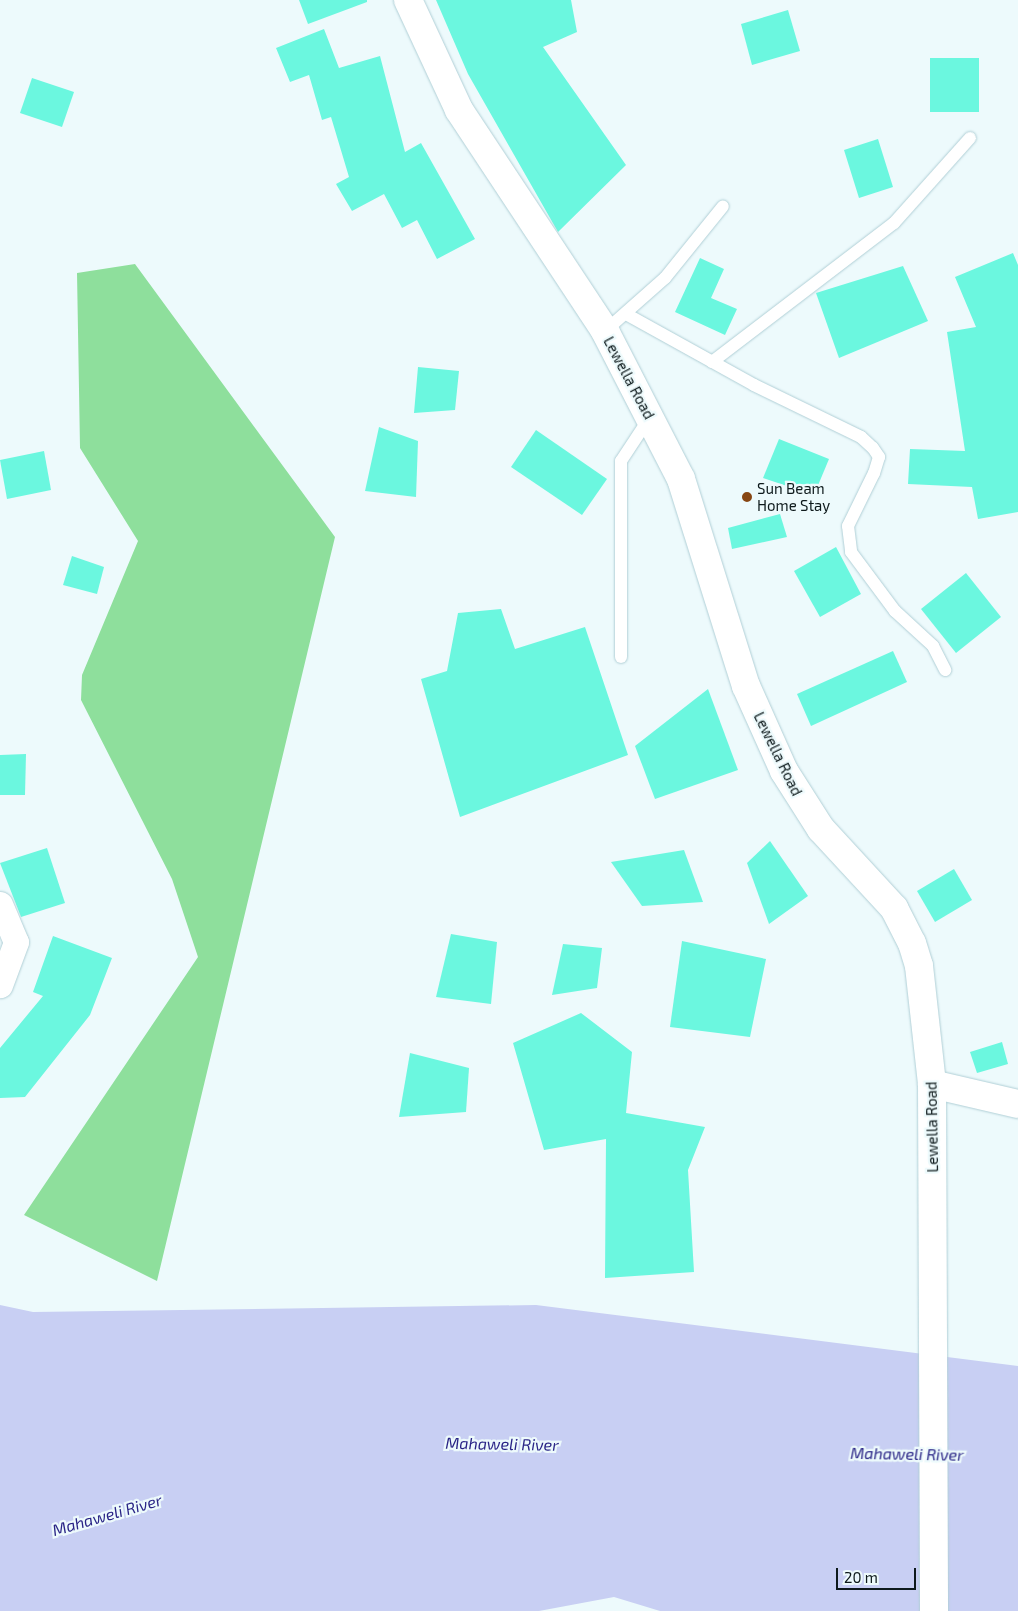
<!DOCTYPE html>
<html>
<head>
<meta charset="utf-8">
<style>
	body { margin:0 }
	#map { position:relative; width:1018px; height:1611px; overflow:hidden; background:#edfafc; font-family:"Exo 2",sans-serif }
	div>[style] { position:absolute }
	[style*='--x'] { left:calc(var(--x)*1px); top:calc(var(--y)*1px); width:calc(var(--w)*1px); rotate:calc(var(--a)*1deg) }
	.green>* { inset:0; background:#8edf9c }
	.water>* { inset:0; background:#c8cff3 }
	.building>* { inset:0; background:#6bf7df }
	.roads { filter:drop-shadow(0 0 1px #b0cfd6) drop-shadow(0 0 1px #b0cfd6) }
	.lane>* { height:12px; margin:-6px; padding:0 6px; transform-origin:6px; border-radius:6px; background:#fff }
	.street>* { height:25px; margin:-12.5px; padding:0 12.5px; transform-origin:12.5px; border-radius:12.5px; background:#fff }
	.secondary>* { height:28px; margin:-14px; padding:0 14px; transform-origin:14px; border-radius:14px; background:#fff }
	.primary>* { height:28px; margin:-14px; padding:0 14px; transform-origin:14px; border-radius:14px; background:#fff }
	.dots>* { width:14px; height:14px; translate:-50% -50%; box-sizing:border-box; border:2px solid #edfafc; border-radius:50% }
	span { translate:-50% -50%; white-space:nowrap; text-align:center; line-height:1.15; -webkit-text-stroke:4.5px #edfafc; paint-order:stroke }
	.street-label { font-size:15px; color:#0e1a1c }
	.poi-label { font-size:15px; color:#0e1a1c }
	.left { translate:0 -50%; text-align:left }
	.water-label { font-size:16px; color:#292486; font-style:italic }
	.scale { position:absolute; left:836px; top:1568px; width:80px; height:22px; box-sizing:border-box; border:2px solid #0e1a1c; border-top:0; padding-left:6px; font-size:15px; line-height:18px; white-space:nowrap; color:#0e1a1c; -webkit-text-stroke:4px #edfafc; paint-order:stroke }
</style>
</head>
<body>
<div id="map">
	<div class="green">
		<div style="clip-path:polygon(135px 264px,335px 537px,157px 1281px,24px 1215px,198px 957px,172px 879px,81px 700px,82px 675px,138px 541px,80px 448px,77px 273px)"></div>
	</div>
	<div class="water">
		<div style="clip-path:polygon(0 1305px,33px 1312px,536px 1305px,1018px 1366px,1018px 1611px,660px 1611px,614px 1597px,539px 1611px,0 1611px)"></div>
	</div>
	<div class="building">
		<div style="clip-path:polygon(299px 0,367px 0,367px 2px,308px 24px)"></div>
		<div style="clip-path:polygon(436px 0,571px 0,577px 32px,543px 47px,626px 165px,558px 232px,468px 74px)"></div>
		<div style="clip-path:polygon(788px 10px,800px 51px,752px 65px,741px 24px)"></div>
		<div style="clip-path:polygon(324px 29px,339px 68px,380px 56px,405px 152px,421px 143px,475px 239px,437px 259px,417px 220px,402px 228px,384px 194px,352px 211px,336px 184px,349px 177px,331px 117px,322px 120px,309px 75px,290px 82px,276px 48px)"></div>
		<div style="clip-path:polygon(930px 58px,979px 58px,979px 112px,930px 112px)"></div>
		<div style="clip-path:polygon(32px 78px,74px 92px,62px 127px,20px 113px)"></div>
		<div style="clip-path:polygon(878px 139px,893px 187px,859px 198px,844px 150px)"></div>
		<div style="clip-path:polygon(1013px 253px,1018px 265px,1018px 512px,978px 519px,972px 487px,908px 484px,910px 449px,965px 451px,947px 332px,976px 327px,955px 277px)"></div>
		<div style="clip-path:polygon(700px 258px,724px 269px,711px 298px,737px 309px,725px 335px,675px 312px)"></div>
		<div style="clip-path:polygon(903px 266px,928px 321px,839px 358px,816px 293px)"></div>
		<div style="clip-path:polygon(418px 367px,459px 371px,455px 410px,414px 413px)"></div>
		<div style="clip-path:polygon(379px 427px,418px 441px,416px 497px,365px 491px)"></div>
		<div style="clip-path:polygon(536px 430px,607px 479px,582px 515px,511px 467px)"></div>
		<div style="clip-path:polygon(779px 439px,829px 459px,814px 495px,763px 478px)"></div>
		<div style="clip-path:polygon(44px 451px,51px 490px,7px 499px,0 460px)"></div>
		<div style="clip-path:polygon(780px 514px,787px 537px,732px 549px,728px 528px)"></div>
		<div style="clip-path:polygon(836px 547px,861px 594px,820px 617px,794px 571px)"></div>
		<div style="clip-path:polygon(72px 556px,104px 567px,97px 594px,63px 585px)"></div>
		<div style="clip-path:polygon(966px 573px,1001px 617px,956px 653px,921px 609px)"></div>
		<div style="clip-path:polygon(501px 609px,515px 649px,585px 627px,628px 755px,460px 817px,421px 679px,447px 671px,458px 613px)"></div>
		<div style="clip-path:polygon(893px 651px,907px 682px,811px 726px,797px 694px)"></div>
		<div style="clip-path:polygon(708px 689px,738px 770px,655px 799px,635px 746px)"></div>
		<div style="clip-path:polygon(26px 754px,25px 795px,0 795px,0 755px)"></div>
		<div style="clip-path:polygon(770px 841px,808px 896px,769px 924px,747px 863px)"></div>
		<div style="clip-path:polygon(47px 848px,65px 903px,21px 917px,0 863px)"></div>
		<div style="clip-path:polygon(684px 850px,703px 902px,642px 906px,611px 862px)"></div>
		<div style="clip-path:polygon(954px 869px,972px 900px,935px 922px,917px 891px)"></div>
		<div style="clip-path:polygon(451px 934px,497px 942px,491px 1004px,436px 997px)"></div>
		<div style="clip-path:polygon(53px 936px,112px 958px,90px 1015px,25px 1097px,0 1098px,0 1048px,43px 996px,33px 992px)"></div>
		<div style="clip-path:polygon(682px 941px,766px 959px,750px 1037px,670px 1027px)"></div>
		<div style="clip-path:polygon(563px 944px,602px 948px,597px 988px,552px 995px)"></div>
		<div style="clip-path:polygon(581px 1013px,632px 1052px,626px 1113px,705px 1127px,688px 1170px,694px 1272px,605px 1278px,606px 1139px,544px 1150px,513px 1043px)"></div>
		<div style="clip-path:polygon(1002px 1042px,1008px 1064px,977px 1073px,970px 1052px)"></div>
		<div style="clip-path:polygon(410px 1053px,469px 1068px,466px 1112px,399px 1117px)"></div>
	</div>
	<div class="roads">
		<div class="lane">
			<div style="--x:626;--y:314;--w:146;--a:29"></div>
			<div style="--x:754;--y:385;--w:119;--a:25.9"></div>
			<div style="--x:861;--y:437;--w:16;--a:43"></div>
			<div style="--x:873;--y:448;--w:11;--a:56"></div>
			<div style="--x:879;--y:457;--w:17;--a:107"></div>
			<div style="--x:874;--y:473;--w:59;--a:116.1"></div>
			<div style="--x:848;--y:526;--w:26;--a:83"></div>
			<div style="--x:851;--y:552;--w:74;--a:53.3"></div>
			<div style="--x:895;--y:611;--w:52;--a:42.6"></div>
			<div style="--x:933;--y:646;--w:27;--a:63"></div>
			<div style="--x:605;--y:331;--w:80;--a:-41.5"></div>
			<div style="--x:665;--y:278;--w:92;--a:-51.1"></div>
			<div style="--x:712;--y:362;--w:229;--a:-37.4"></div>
			<div style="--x:894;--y:223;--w:114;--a:-48.2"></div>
			<div style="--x:621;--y:657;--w:196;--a:-90"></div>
			<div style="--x:621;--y:461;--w:53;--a:-56.6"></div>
		</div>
		<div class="street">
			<div style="--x:0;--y:904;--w:41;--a:67.2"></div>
			<div style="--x:16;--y:942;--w:46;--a:110.4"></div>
		</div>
		<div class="secondary">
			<div style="--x:932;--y:1084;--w:88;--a:13.1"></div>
		</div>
		<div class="primary">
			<div style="--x:408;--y:0;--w:121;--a:65.1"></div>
			<div style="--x:459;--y:110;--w:265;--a:56.5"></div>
			<div style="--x:605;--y:331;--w:166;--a:62.8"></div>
			<div style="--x:681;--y:479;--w:217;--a:72.6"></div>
			<div style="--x:746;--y:686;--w:93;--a:65.9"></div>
			<div style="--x:784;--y:771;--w:69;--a:57.5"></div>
			<div style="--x:821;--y:829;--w:108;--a:47.3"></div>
			<div style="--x:894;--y:908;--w:39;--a:63"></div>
			<div style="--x:912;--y:943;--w:24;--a:73"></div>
			<div style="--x:919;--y:966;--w:119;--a:83.7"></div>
			<div style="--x:932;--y:1084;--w:527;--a:89.78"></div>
		</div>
	</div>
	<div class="dots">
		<div style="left:747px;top:497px;background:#874613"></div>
	</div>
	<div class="street-label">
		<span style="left:629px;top:378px;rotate:62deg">Lewella Road</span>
		<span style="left:778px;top:754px;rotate:64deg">Lewella Road</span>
		<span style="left:932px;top:1127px;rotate:-91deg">Lewella Road</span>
	</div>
	<div class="poi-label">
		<span class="left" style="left:757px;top:497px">Sun Beam<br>Home Stay</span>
	</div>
	<div class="water-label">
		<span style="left:502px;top:1444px;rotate:1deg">Mahaweli River</span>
		<span style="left:907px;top:1454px;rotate:1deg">Mahaweli River</span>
		<span style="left:107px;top:1515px;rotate:-16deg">Mahaweli River</span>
	</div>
	<div class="scale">20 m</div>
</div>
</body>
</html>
